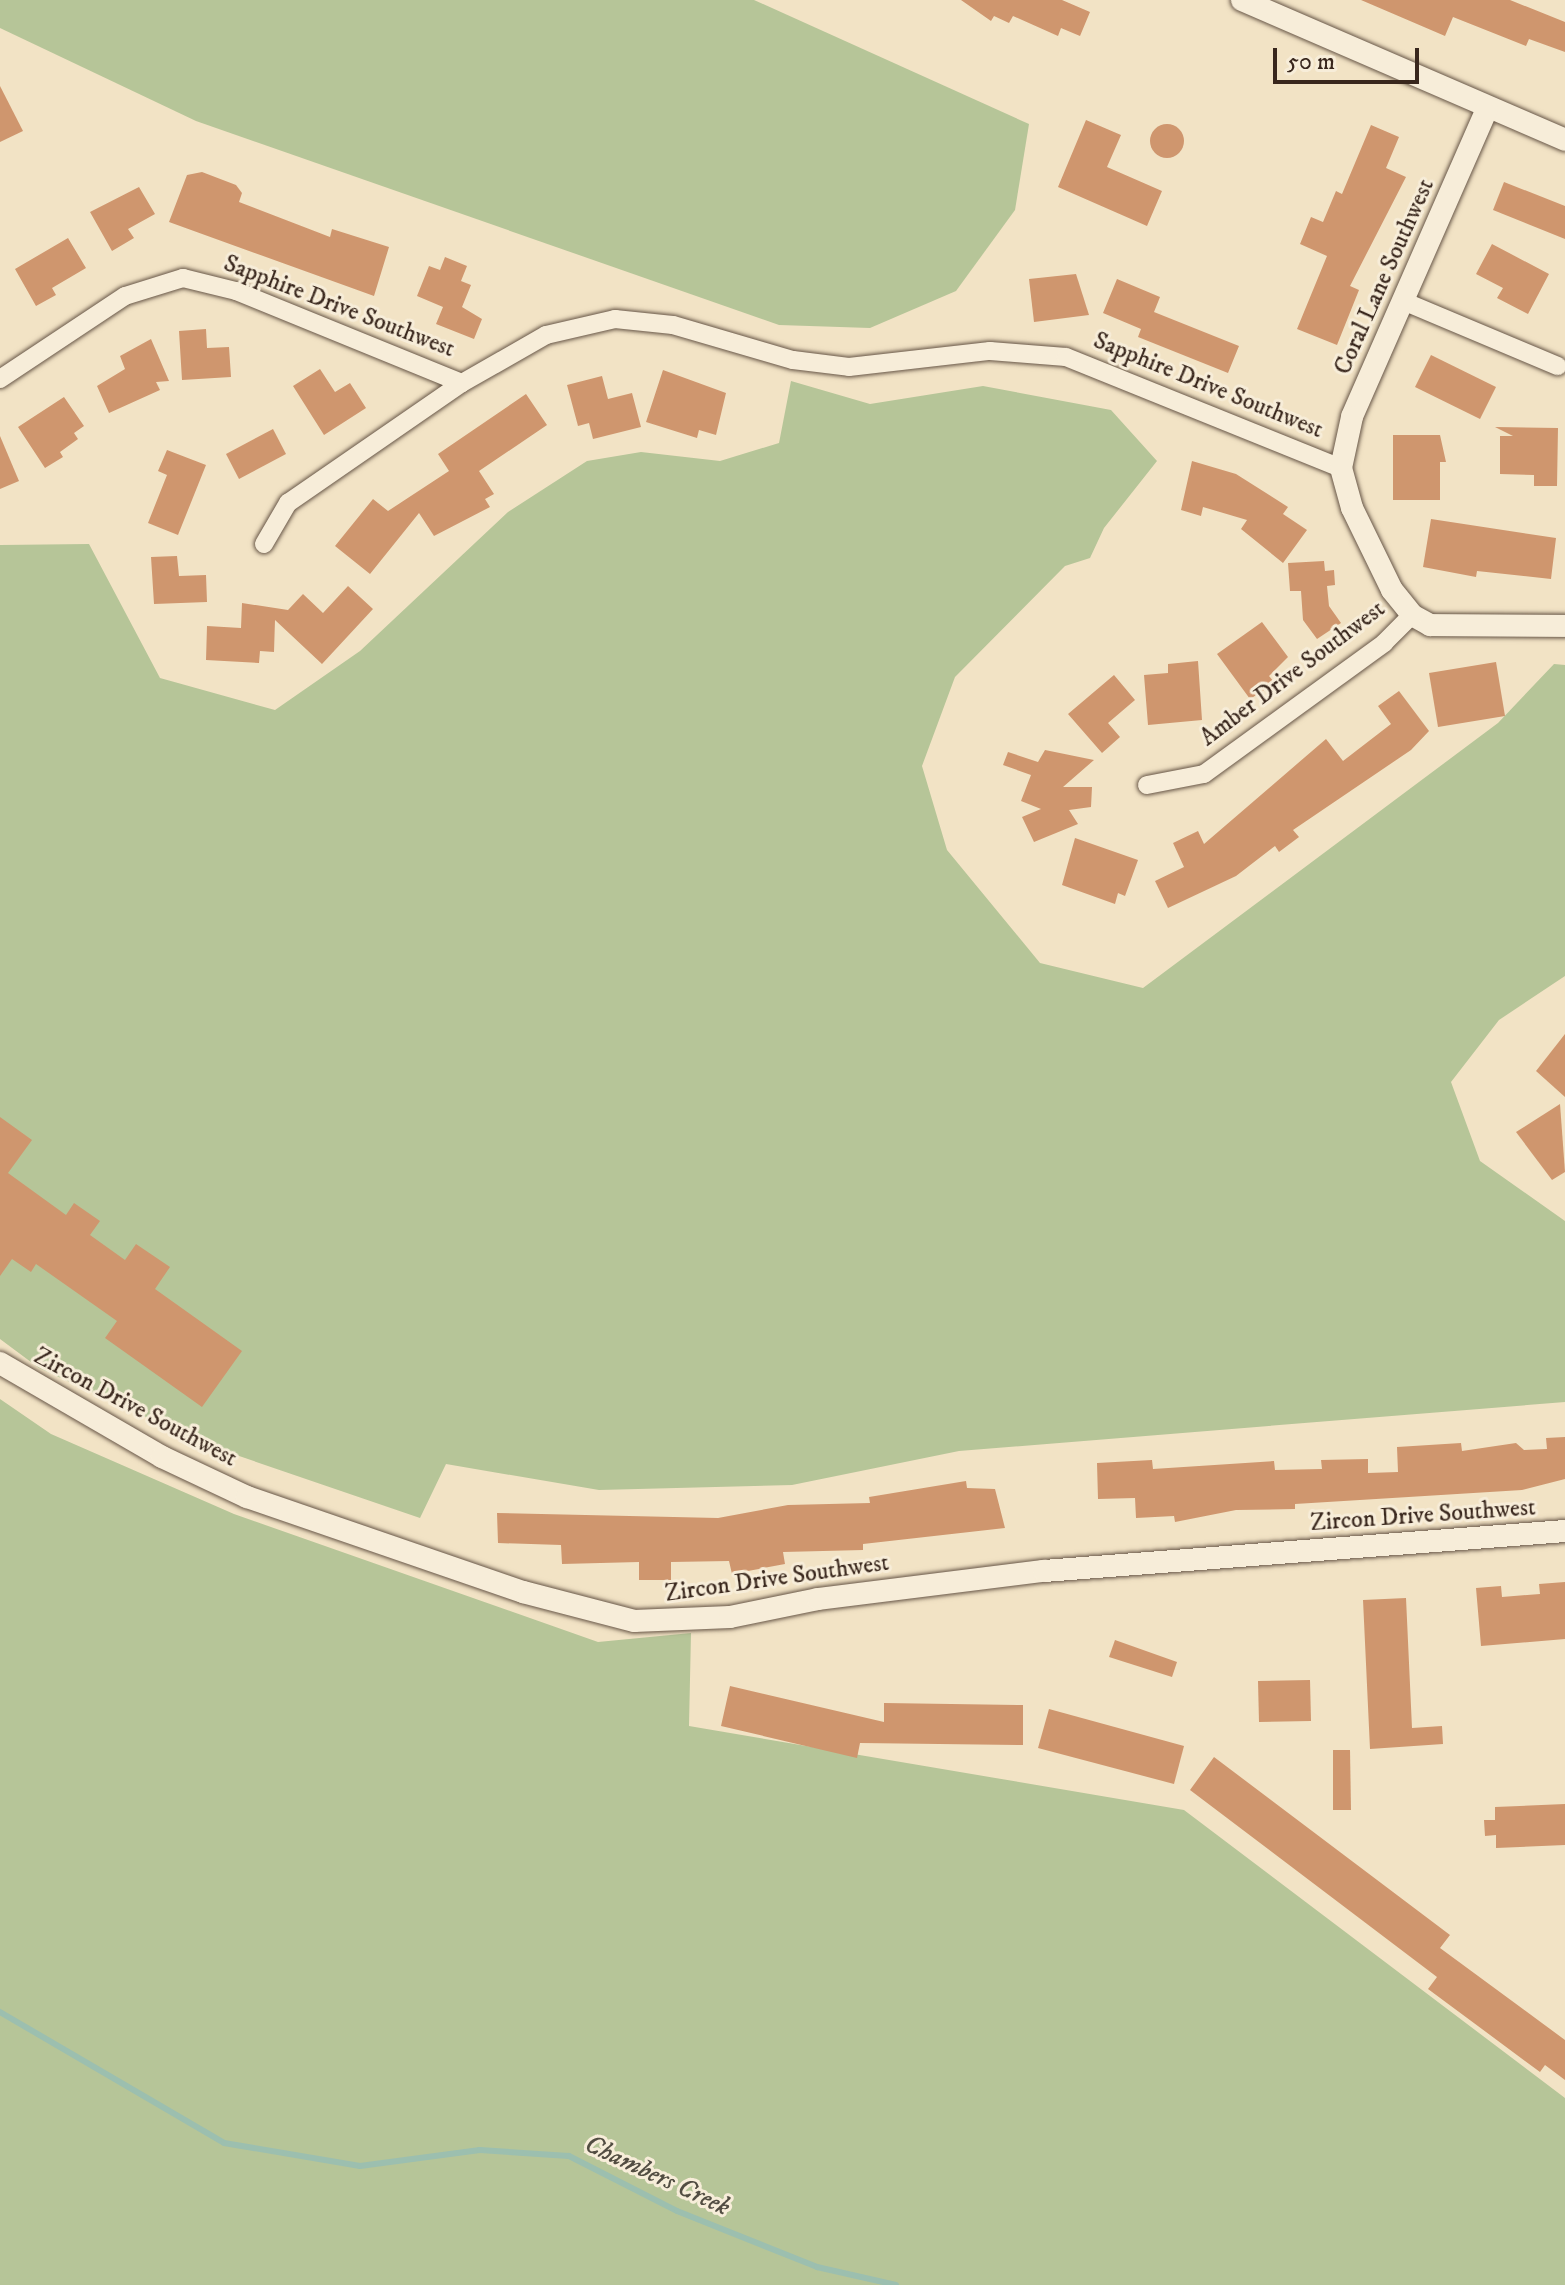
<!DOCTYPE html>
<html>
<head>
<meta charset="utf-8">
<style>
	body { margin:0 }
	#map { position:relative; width:1565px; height:2285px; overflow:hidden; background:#f2e3c5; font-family:"IM FELL DW Pica",serif }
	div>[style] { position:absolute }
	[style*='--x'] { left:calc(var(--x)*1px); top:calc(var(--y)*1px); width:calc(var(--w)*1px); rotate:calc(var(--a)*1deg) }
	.green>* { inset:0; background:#b6c598 }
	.stream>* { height:6px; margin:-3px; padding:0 3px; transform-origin:3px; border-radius:3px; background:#9cbfaf }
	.building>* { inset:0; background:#cf966e }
	.round { border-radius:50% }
	.roads { filter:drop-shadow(0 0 2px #675647) drop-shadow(0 0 2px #675647) }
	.minor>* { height:18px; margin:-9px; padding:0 9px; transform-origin:9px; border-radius:9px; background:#f7edd9 }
	.tertiary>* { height:22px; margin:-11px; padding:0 11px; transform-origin:11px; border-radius:11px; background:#f7edd9 }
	span { translate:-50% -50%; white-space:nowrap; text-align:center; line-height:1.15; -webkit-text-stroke:6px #f7edd9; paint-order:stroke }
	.street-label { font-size:24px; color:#39271d }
	.water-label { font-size:26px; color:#524d42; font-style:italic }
	.scale { position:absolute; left:1273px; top:48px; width:146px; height:36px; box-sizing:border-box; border:4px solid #39271d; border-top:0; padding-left:10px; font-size:24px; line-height:28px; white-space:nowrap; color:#39271d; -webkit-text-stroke:6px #f7edd9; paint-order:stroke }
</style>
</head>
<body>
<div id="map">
	<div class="green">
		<div style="clip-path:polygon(0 0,754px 0,1029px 124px,1015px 210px,956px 291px,870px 328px,779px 325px,196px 121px,0 28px)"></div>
		<div style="clip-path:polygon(791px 381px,870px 404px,983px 386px,1111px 410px,1157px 461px,1104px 528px,1090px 558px,1065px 566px,955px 677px,922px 766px,947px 850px,1040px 963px,1143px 988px,1498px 723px,1554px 664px,1565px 665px,1565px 976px,1499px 1020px,1451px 1082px,1480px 1161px,1565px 1221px,1565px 1402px,959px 1451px,792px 1485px,599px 1490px,446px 1464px,420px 1518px,204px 1444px,39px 1368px,0 1339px,0 545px,89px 544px,160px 678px,275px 710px,360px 651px,508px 512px,587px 461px,641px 452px,720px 461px,779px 443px)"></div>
		<div style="clip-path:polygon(0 1399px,51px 1434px,234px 1514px,598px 1642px,691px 1633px,689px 1726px,1184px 1810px,1565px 2098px,1565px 2285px,0 2285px)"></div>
	</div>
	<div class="stream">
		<div style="--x:0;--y:2012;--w:259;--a:30.3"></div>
		<div style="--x:224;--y:2143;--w:138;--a:9.6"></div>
		<div style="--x:360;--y:2166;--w:121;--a:-7.6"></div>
		<div style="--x:480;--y:2150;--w:89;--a:3.9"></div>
		<div style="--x:569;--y:2156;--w:121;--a:27"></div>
		<div style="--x:677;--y:2211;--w:151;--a:21.8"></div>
		<div style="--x:817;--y:2267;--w:81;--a:12.8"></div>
	</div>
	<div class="building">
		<div style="clip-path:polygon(961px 0,1062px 0,1090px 12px,1080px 36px,1061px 28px,1058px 36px,1013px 16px,1009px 23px,994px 16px,991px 21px)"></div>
		<div style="clip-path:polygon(1361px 0,1510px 0,1565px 22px,1565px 52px,1529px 39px,1526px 46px,1453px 17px,1445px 36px)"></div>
		<div style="clip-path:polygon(0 86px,23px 131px,0 142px)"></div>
		<div style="clip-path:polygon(1086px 120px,1121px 135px,1107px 167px,1162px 191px,1147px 226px,1058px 187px)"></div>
		<div class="round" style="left:1150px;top:124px;width:34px;height:34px"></div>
		<div style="clip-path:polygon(1371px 125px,1399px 137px,1386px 168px,1406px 177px,1350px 286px,1359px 290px,1337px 345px,1297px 329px,1327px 256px,1300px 244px,1311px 217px,1323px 222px,1336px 191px,1342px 194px)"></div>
		<div style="clip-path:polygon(202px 172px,236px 185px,242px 193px,239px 202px,330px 237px,332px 229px,389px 247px,374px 296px,169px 222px,187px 175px)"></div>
		<div style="clip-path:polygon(1504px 182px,1565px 206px,1565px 239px,1493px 210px)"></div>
		<div style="clip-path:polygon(139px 187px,155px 214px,128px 229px,134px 238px,112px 251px,90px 212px)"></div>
		<div style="clip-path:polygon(68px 238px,86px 268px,52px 288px,56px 295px,36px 306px,15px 269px)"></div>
		<div style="clip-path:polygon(1492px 244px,1549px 274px,1528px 314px,1497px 298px,1503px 288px,1476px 274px)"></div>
		<div style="clip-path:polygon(445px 257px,467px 266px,461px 281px,471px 285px,462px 307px,482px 319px,474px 339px,436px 324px,443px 307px,417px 296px,429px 266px,440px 270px)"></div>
		<div style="clip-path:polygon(1076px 274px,1089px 315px,1034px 322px,1029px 279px)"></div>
		<div style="clip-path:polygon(1117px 279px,1160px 297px,1154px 312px,1239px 346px,1228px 373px,1138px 337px,1141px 329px,1103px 313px)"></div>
		<div style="clip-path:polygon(206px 329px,207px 348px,229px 347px,231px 377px,182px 380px,179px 331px)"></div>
		<div style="clip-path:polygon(151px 339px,169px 381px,156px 382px,160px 390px,109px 413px,97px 386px,125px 369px,120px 356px)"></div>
		<div style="clip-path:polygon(1431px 355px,1496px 387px,1480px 419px,1415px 387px)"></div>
		<div style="clip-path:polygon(320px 369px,335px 392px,350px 383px,366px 408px,324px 435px,293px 386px)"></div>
		<div style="clip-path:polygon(663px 370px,726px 393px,716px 435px,699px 430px,697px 438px,646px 422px)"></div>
		<div style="clip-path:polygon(602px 376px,608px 399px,632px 393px,641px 427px,593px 439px,589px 423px,578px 426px,567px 385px)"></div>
		<div style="clip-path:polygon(526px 394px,547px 425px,479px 471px,494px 494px,485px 499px,490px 507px,434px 536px,419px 513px,370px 574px,335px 546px,373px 499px,388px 511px,449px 471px,438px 454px)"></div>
		<div style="clip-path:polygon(64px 397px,84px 426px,74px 433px,78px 439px,60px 452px,63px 457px,45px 468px,18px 427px)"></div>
		<div style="clip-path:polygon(1495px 427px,1558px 428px,1557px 486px,1534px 486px,1534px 475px,1500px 474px,1500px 436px,1513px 436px)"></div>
		<div style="clip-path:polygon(273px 429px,286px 454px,239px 479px,226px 454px)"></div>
		<div style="clip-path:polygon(1393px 435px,1440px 435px,1446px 462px,1440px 462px,1440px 500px,1393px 500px)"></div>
		<div style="clip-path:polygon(0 436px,19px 481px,0 489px)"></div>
		<div style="clip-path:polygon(167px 450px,206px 465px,178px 535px,148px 523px,167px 475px,158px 471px)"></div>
		<div style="clip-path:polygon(1192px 461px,1236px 474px,1288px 507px,1283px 514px,1307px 530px,1283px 563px,1241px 529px,1247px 520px,1203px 507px,1201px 516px,1181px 510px)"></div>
		<div style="clip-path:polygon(1431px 519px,1556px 538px,1551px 579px,1477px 571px,1476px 577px,1423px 567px)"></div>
		<div style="clip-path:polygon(177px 556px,179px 576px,206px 575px,207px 602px,154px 604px,151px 557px)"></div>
		<div style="clip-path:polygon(1324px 561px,1325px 571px,1334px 570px,1335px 585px,1327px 586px,1329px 606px,1341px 623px,1317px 639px,1303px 620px,1301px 591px,1290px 591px,1288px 563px)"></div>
		<div style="clip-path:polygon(348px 586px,373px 609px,322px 664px,275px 620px,274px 652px,260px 651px,259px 663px,206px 660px,207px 626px,241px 628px,242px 603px,288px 610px,303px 594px,323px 613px)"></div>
		<div style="clip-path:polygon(1262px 622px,1288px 657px,1269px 676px,1275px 683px,1250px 699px,1217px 654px)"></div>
		<div style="clip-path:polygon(1198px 661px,1202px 720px,1148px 725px,1144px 675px,1168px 673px,1168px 664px)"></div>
		<div style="clip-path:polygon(1496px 662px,1505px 716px,1438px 727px,1429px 673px)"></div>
		<div style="clip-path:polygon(1114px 675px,1135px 700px,1108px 723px,1120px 737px,1102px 753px,1068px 714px)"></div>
		<div style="clip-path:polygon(1399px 691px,1429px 731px,1411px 750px,1293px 830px,1299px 837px,1279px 852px,1275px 846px,1236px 876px,1168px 908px,1155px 881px,1184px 867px,1173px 843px,1198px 831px,1204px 844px,1326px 739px,1343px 761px,1391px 724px,1378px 706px)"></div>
		<div style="clip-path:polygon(1045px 750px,1094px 760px,1063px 787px,1092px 787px,1091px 807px,1069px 810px,1078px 824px,1034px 842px,1022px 817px,1041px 809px,1021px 801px,1031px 775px,1003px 765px,1008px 752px,1038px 762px)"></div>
		<div style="clip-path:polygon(1075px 838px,1138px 860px,1125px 896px,1118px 893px,1115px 904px,1062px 885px)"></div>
		<div style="clip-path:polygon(1565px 1034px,1565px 1097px,1536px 1071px)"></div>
		<div style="clip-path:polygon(1560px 1104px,1565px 1172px,1552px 1180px,1516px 1132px)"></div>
		<div style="clip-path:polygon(0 1117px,32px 1140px,8px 1173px,66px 1215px,74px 1203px,100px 1221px,90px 1235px,125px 1260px,136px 1244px,170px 1267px,155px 1289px,242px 1351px,202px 1407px,105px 1338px,117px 1321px,36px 1264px,31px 1272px,12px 1259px,0 1276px)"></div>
		<div style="clip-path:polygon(1565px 1437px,1565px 1479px,1522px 1490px,1295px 1504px,1295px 1509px,1236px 1510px,1175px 1522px,1174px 1516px,1136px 1518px,1135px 1498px,1098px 1499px,1097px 1463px,1152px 1460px,1153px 1469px,1274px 1461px,1275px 1470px,1322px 1469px,1321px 1460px,1368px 1459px,1368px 1473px,1398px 1472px,1397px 1447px,1461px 1443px,1462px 1451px,1516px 1443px,1524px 1450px,1547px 1449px,1546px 1438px)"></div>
		<div style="clip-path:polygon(966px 1481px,967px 1488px,995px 1489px,1005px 1528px,863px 1544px,863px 1550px,783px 1552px,785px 1564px,732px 1574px,729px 1561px,671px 1562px,671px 1580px,639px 1580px,639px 1562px,562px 1564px,561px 1545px,498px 1543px,497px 1513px,718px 1518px,788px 1505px,870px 1503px,869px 1497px)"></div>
		<div style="clip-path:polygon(1565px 1582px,1565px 1639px,1481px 1646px,1476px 1588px,1501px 1586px,1502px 1597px,1540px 1594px,1539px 1584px)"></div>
		<div style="clip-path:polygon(1406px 1598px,1412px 1728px,1442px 1726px,1443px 1744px,1370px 1749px,1363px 1600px)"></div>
		<div style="clip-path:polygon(1115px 1640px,1177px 1662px,1172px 1677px,1109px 1657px)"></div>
		<div style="clip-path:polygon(1310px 1680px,1311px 1721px,1259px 1722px,1258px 1681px)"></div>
		<div style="clip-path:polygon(730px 1686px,884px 1722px,884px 1703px,1023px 1705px,1023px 1745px,860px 1743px,857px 1758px,721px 1726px)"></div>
		<div style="clip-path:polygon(1049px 1709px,1184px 1746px,1174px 1784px,1038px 1748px)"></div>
		<div style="clip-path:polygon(1333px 1750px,1350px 1750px,1351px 1810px,1333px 1810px)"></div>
		<div style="clip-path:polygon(1214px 1757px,1450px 1935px,1440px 1948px,1565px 2040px,1565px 2080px,1545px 2065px,1540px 2072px,1428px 1989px,1437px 1977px,1190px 1790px)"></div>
		<div style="clip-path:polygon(1565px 1804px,1565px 1845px,1496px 1848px,1496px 1835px,1485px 1836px,1484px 1820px,1495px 1820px,1495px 1807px)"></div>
	</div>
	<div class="roads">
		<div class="minor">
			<div style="--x:1403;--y:301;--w:168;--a:22.8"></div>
			<div style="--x:0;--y:379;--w:150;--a:-33.6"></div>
			<div style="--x:125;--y:296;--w:61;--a:-17.2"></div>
			<div style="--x:183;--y:278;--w:55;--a:13.8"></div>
			<div style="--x:236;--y:291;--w:244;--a:22.2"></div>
			<div style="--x:462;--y:383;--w:97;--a:-29.7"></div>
			<div style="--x:546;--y:335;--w:71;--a:-13.1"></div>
			<div style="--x:615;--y:319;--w:58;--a:5.9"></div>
			<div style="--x:673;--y:325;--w:125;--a:16.3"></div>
			<div style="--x:793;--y:360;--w:56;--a:7.1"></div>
			<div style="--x:849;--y:367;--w:142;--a:-6.5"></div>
			<div style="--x:990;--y:351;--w:76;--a:4.5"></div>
			<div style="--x:1066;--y:357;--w:297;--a:22"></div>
			<div style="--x:264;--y:544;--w:48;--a:-59.7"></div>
			<div style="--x:288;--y:503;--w:211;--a:-34.6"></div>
			<div style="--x:1147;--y:785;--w:58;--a:-10.9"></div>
			<div style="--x:1204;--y:774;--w:223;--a:-36"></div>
			<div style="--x:1384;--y:643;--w:40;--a:-45"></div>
		</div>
		<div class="tertiary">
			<div style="--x:1242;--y:0;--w:352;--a:23.4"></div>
			<div style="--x:1487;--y:109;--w:336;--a:113.7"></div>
			<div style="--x:1352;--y:417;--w:52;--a:102.2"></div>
			<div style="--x:1341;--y:468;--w:41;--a:74.6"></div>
			<div style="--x:1352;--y:508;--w:91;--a:64"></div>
			<div style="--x:1392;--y:590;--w:32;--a:51"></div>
			<div style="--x:1412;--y:615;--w:21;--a:29"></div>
			<div style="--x:1430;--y:625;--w:135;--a:0.4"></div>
			<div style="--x:0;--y:1363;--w:187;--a:30.1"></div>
			<div style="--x:162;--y:1457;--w:94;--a:25.2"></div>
			<div style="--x:247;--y:1497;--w:292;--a:19"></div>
			<div style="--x:523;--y:1592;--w:115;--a:14.6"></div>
			<div style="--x:634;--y:1621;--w:96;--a:-2.4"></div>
			<div style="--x:730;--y:1617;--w:90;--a:-11.6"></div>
			<div style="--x:818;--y:1599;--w:228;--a:-7.1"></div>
			<div style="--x:1044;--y:1571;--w:523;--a:-4.39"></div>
		</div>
	</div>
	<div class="street-label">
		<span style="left:1385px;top:277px;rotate:-66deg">Coral Lane Southwest</span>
		<span style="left:339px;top:307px;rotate:21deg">Sapphire Drive Southwest</span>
		<span style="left:1208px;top:386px;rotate:22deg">Sapphire Drive Southwest</span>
		<span style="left:1293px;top:674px;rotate:-37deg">Amber Drive Southwest</span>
		<span style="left:135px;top:1408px;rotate:28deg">Zircon Drive Southwest</span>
		<span style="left:1423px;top:1516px;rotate:-4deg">Zircon Drive Southwest</span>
		<span style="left:777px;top:1579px;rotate:-8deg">Zircon Drive Southwest</span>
	</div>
	<div class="water-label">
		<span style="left:657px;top:2176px;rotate:25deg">Chambers Creek</span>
	</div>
	<div class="scale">50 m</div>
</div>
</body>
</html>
